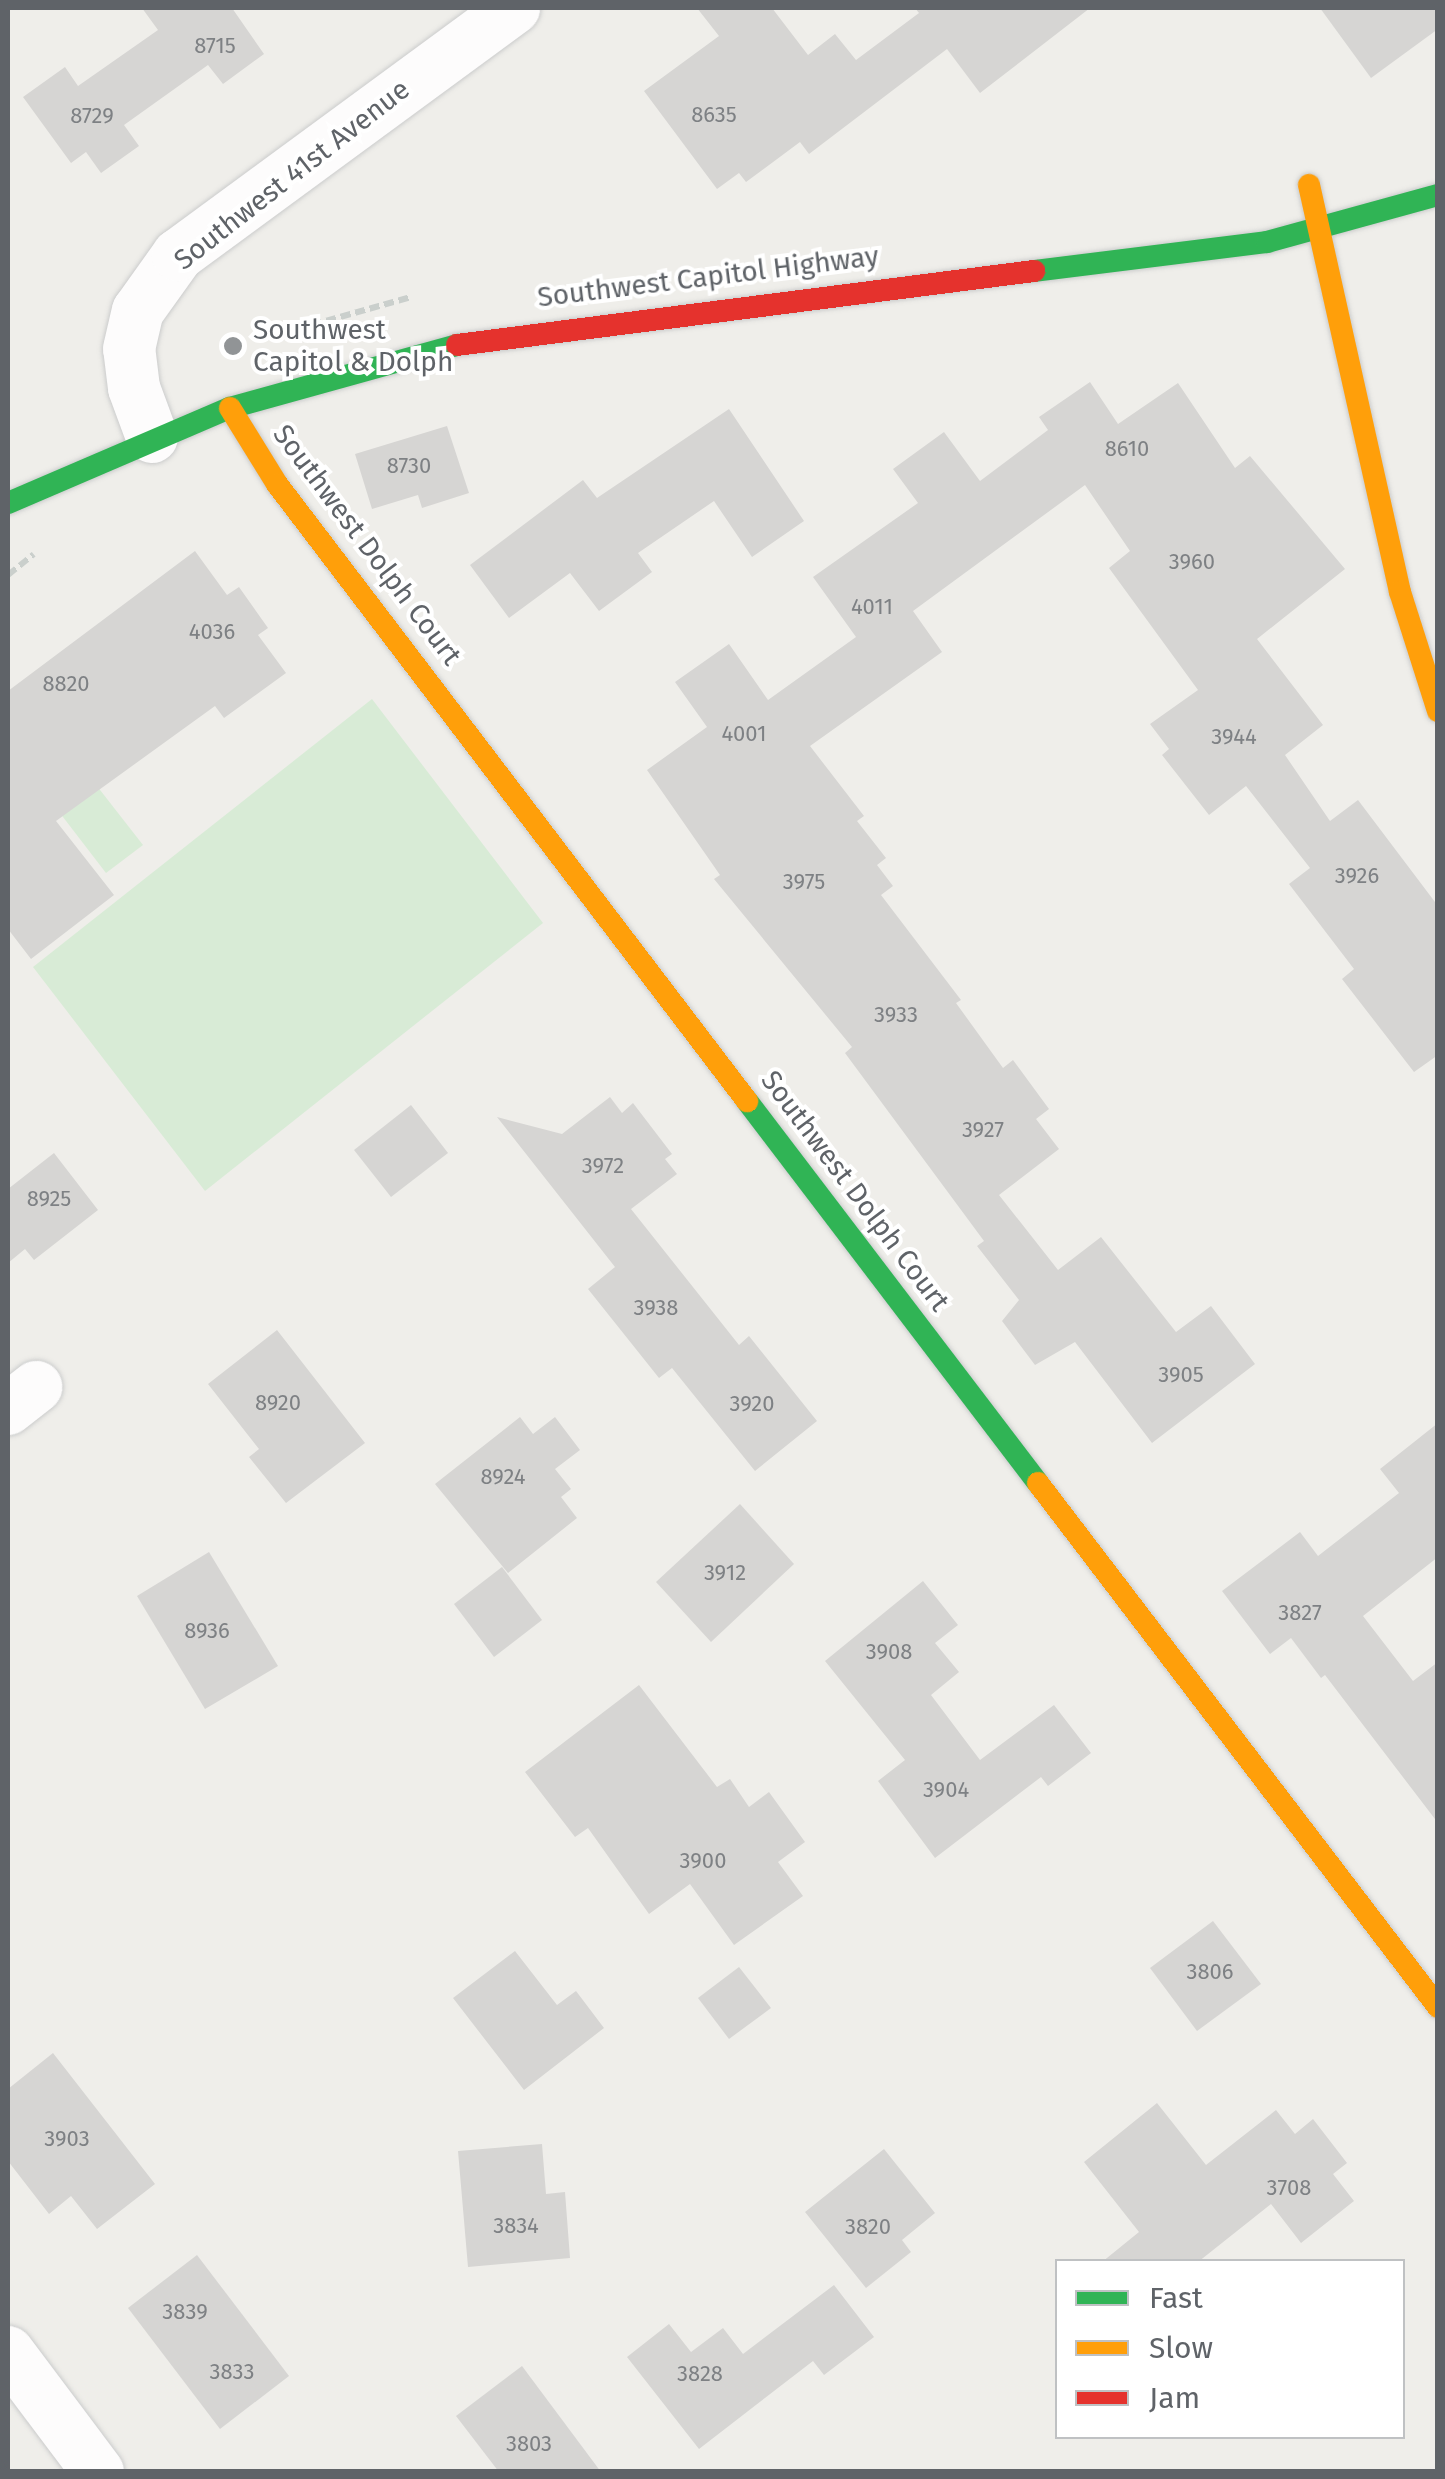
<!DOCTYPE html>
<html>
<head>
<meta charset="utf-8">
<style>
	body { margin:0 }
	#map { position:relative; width:1445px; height:2479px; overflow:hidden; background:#efeeea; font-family:"Fira Sans",sans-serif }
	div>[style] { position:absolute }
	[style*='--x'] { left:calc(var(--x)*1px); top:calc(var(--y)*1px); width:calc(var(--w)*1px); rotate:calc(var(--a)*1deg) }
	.green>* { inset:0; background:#d8ebd6 }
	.building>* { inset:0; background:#d6d5d3 }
	.path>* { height:6px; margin-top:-3px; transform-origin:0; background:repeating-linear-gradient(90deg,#cacfcc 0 10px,transparent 0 15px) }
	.roads { filter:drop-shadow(0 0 2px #cbcccc) drop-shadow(0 0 2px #cbcccc) }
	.street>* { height:52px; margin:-26px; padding:0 26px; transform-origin:26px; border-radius:26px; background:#fdfcfc }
	.fast>* { height:22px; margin:-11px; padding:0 11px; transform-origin:11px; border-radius:11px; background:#30b455 }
	.slow>* { height:22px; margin:-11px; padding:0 11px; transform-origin:11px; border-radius:11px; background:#ff9f0a }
	.jam>* { height:22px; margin:-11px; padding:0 11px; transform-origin:11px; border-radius:11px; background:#e5322d }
	.dots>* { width:28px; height:28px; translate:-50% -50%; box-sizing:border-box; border:5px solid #fff; border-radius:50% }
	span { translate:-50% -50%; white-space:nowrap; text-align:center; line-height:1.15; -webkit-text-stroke:8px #fff; paint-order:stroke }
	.number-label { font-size:22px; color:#7e8184 }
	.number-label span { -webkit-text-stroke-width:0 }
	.street-label { font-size:28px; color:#5f6368 }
	.poi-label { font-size:28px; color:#5f6368 }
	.left { translate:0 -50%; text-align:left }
	.frame { position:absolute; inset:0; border:10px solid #5f6368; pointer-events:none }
	.legend { position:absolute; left:1055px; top:2259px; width:350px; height:180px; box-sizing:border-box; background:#fff; border:2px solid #bfc1c3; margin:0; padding:12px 18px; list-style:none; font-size:30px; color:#5f6368 }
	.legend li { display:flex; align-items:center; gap:20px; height:50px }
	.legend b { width:50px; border:2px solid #bfc1c3 }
</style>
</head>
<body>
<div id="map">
	<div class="green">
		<div style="clip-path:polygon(372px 699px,543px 923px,205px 1191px,33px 967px)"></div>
		<div style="clip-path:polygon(79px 763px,143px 845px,106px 873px,43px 791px)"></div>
	</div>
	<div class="building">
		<div style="clip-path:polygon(142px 8px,232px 8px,264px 54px,223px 84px,208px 65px,124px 125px,139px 146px,101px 173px,86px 152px,71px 163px,23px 97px,65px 67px,78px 86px,158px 30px)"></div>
		<div style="clip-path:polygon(697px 8px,772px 8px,808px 55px,835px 34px,856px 60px,919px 13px,915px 8px,1090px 8px,980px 93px,947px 49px,809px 154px,800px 142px,746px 182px,739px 173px,717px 189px,644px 91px,719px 36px)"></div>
		<div style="clip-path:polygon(1320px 8px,1438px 8px,1438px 29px,1371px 78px)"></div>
		<div style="clip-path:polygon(1090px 382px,1118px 424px,1178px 383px,1235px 468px,1250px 456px,1345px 569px,1257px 639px,1323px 725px,1285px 755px,1330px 821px,1358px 800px,1438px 906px,1438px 1055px,1414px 1072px,1342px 979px,1354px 969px,1289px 884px,1310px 868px,1246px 786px,1209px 815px,1162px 755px,1169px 749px,1150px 724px,1198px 690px,1109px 568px,1130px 551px,1085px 485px,913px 611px,942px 652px,810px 746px,864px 816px,857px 821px,886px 858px,877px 865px,893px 886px,881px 895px,961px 1000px,956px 1003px,1003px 1068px,1013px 1060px,1049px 1109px,1036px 1119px,1059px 1149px,999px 1195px,1058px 1270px,1101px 1237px,1176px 1332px,1211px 1306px,1255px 1364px,1152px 1443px,1075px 1342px,1035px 1365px,1002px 1321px,1019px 1300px,977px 1246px,984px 1241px,845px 1053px,852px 1047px,714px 879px,720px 875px,647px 770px,707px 727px,675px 682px,729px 644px,768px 700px,856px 637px,813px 577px,918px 503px,893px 469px,944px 432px,980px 481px,1048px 430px,1039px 417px)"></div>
		<div style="clip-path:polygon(729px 409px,804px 521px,752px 557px,714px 501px,638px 553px,652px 572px,599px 611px,570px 573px,509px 618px,470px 565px,583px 480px,597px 498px)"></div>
		<div style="clip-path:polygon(447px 426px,469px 493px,422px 508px,418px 495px,372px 509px,355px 454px)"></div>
		<div style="clip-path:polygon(195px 551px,227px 595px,239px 587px,268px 628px,258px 635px,286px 673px,224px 718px,215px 706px,56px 821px,114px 895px,31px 959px,8px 929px,8px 691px)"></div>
		<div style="clip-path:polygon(610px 1097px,622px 1113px,633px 1103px,672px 1154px,665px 1159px,677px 1174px,631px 1209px,739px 1345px,749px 1336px,817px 1421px,755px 1471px,672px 1368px,659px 1378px,588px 1289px,615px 1267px,497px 1117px,562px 1134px)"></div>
		<div style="clip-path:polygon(411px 1105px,448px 1153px,391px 1197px,354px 1150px)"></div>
		<div style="clip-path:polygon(54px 1153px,98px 1210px,34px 1260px,25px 1249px,8px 1263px,8px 1189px)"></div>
		<div style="clip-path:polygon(277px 1330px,365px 1443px,286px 1503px,249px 1457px,259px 1449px,208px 1384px)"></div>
		<div style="clip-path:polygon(520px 1417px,533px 1434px,555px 1417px,580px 1450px,555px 1469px,571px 1489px,561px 1497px,577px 1518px,508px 1573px,435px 1484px)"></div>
		<div style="clip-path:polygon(1438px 1423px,1438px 1557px,1363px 1616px,1413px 1681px,1438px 1662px,1438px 1823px,1325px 1675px,1321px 1678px,1291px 1638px,1270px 1654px,1222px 1591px,1300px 1532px,1318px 1556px,1399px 1493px,1380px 1469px)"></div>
		<div style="clip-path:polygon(740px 1504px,794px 1564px,711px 1642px,656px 1582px)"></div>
		<div style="clip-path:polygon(209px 1552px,278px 1666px,205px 1709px,137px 1596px)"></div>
		<div style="clip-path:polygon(502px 1567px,542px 1620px,494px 1657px,454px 1604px)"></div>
		<div style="clip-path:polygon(923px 1581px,958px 1625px,935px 1643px,959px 1672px,931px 1695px,980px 1760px,1054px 1705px,1091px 1753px,1048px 1786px,1041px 1777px,935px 1858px,878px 1781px,905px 1760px,825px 1661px)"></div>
		<div style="clip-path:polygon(639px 1685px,717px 1787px,730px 1779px,749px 1807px,769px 1792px,805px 1842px,778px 1862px,803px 1896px,734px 1945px,690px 1884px,649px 1914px,588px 1828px,575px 1837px,525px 1772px)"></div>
		<div style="clip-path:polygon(1213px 1921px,1261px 1984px,1197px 2031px,1150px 1968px)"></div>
		<div style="clip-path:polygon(515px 1951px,557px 2005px,576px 1991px,604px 2028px,524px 2090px,453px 1998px)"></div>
		<div style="clip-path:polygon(739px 1967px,771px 2008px,729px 2039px,698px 1998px)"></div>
		<div style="clip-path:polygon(53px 2053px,155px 2184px,97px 2229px,71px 2196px,49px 2214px,8px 2161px,8px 2089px)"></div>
		<div style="clip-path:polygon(1157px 2103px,1206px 2165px,1276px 2110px,1295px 2134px,1313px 2119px,1347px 2163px,1333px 2174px,1354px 2201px,1301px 2243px,1271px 2204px,1198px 2262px,1102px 2262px,1139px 2232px,1084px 2162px)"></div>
		<div style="clip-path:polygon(542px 2144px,546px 2194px,565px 2192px,570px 2258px,468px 2267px,458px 2151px)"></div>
		<div style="clip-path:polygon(884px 2149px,935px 2213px,902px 2240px,911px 2252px,866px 2288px,805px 2212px)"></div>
		<div style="clip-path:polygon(197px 2255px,289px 2376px,220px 2429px,128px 2308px)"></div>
		<div style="clip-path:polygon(834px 2285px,874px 2337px,824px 2375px,813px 2361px,699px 2449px,627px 2357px,669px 2324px,691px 2352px,723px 2328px,743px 2354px)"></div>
		<div style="clip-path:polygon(522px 2366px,601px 2472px,499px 2472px,456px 2416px)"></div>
	</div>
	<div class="path">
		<div style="--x:283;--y:333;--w:133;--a:-15.7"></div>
		<div style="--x:8;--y:575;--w:33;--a:-39"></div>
	</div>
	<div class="roads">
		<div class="street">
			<div style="--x:152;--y:437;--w:52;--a:-110.2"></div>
			<div style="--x:134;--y:388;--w:39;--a:-97"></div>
			<div style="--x:129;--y:349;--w:39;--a:-77"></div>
			<div style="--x:138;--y:311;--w:69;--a:-54.5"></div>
			<div style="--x:178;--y:255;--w:417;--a:-36.3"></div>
			<div style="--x:8;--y:1409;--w:36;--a:-38"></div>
			<div style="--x:8;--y:2352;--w:150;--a:53.1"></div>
		</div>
		<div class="fast">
			<div style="--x:1034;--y:271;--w:235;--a:-7.1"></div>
			<div style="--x:1267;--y:242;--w:177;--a:-15.4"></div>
			<div style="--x:8;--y:503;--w:241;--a:-23.2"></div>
			<div style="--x:230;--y:408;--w:236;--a:-15.5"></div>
			<div style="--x:747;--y:1101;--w:480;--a:52.7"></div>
		</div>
		<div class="slow">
			<div style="--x:1309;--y:185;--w:417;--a:77.4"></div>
			<div style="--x:1400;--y:592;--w:125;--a:72.3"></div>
			<div style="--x:230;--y:408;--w:89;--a:58.3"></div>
			<div style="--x:277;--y:484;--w:776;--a:52.7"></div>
			<div style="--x:1038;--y:1483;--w:659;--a:52.64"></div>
		</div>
		<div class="jam">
			<div style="--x:457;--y:345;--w:582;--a:-7.31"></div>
		</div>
	</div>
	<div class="dots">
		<div style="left:233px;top:346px;background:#919496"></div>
	</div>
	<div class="number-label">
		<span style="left:215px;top:46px">8715</span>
		<span style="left:714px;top:115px">8635</span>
		<span style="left:92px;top:116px">8729</span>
		<span style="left:1127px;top:449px">8610</span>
		<span style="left:409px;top:466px">8730</span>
		<span style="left:1192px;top:562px">3960</span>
		<span style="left:872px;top:607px">4011</span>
		<span style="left:212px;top:632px">4036</span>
		<span style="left:66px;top:684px">8820</span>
		<span style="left:744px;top:734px">4001</span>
		<span style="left:1234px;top:737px">3944</span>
		<span style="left:1357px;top:876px">3926</span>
		<span style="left:804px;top:882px">3975</span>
		<span style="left:896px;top:1015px">3933</span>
		<span style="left:983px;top:1130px">3927</span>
		<span style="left:603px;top:1166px">3972</span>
		<span style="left:49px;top:1199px">8925</span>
		<span style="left:656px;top:1308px">3938</span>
		<span style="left:1181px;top:1375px">3905</span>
		<span style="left:278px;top:1403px">8920</span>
		<span style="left:752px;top:1404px">3920</span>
		<span style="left:503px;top:1477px">8924</span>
		<span style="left:725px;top:1573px">3912</span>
		<span style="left:1300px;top:1613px">3827</span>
		<span style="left:207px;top:1631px">8936</span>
		<span style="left:889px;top:1652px">3908</span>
		<span style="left:946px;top:1790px">3904</span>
		<span style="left:703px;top:1861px">3900</span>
		<span style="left:1210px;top:1972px">3806</span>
		<span style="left:67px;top:2139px">3903</span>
		<span style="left:1289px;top:2188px">3708</span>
		<span style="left:516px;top:2226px">3834</span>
		<span style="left:868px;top:2227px">3820</span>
		<span style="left:185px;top:2312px">3839</span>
		<span style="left:232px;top:2372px">3833</span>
		<span style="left:700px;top:2374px">3828</span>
		<span style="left:529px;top:2444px">3803</span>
	</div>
	<div class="street-label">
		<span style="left:292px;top:175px;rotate:-38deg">Southwest 41st Avenue</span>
		<span style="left:708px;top:277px;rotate:-7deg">Southwest Capitol Highway</span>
		<span style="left:367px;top:545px;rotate:53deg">Southwest Dolph Court</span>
		<span style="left:855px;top:1191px;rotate:53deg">Southwest Dolph Court</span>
	</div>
	<div class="poi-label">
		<span class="left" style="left:253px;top:346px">Southwest<br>Capitol &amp; Dolph</span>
	</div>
	<div class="frame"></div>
	<ul class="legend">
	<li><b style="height:12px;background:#30b455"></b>Fast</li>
	<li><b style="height:12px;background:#ff9f0a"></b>Slow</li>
	<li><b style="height:12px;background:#e5322d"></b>Jam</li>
	</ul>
</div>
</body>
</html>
